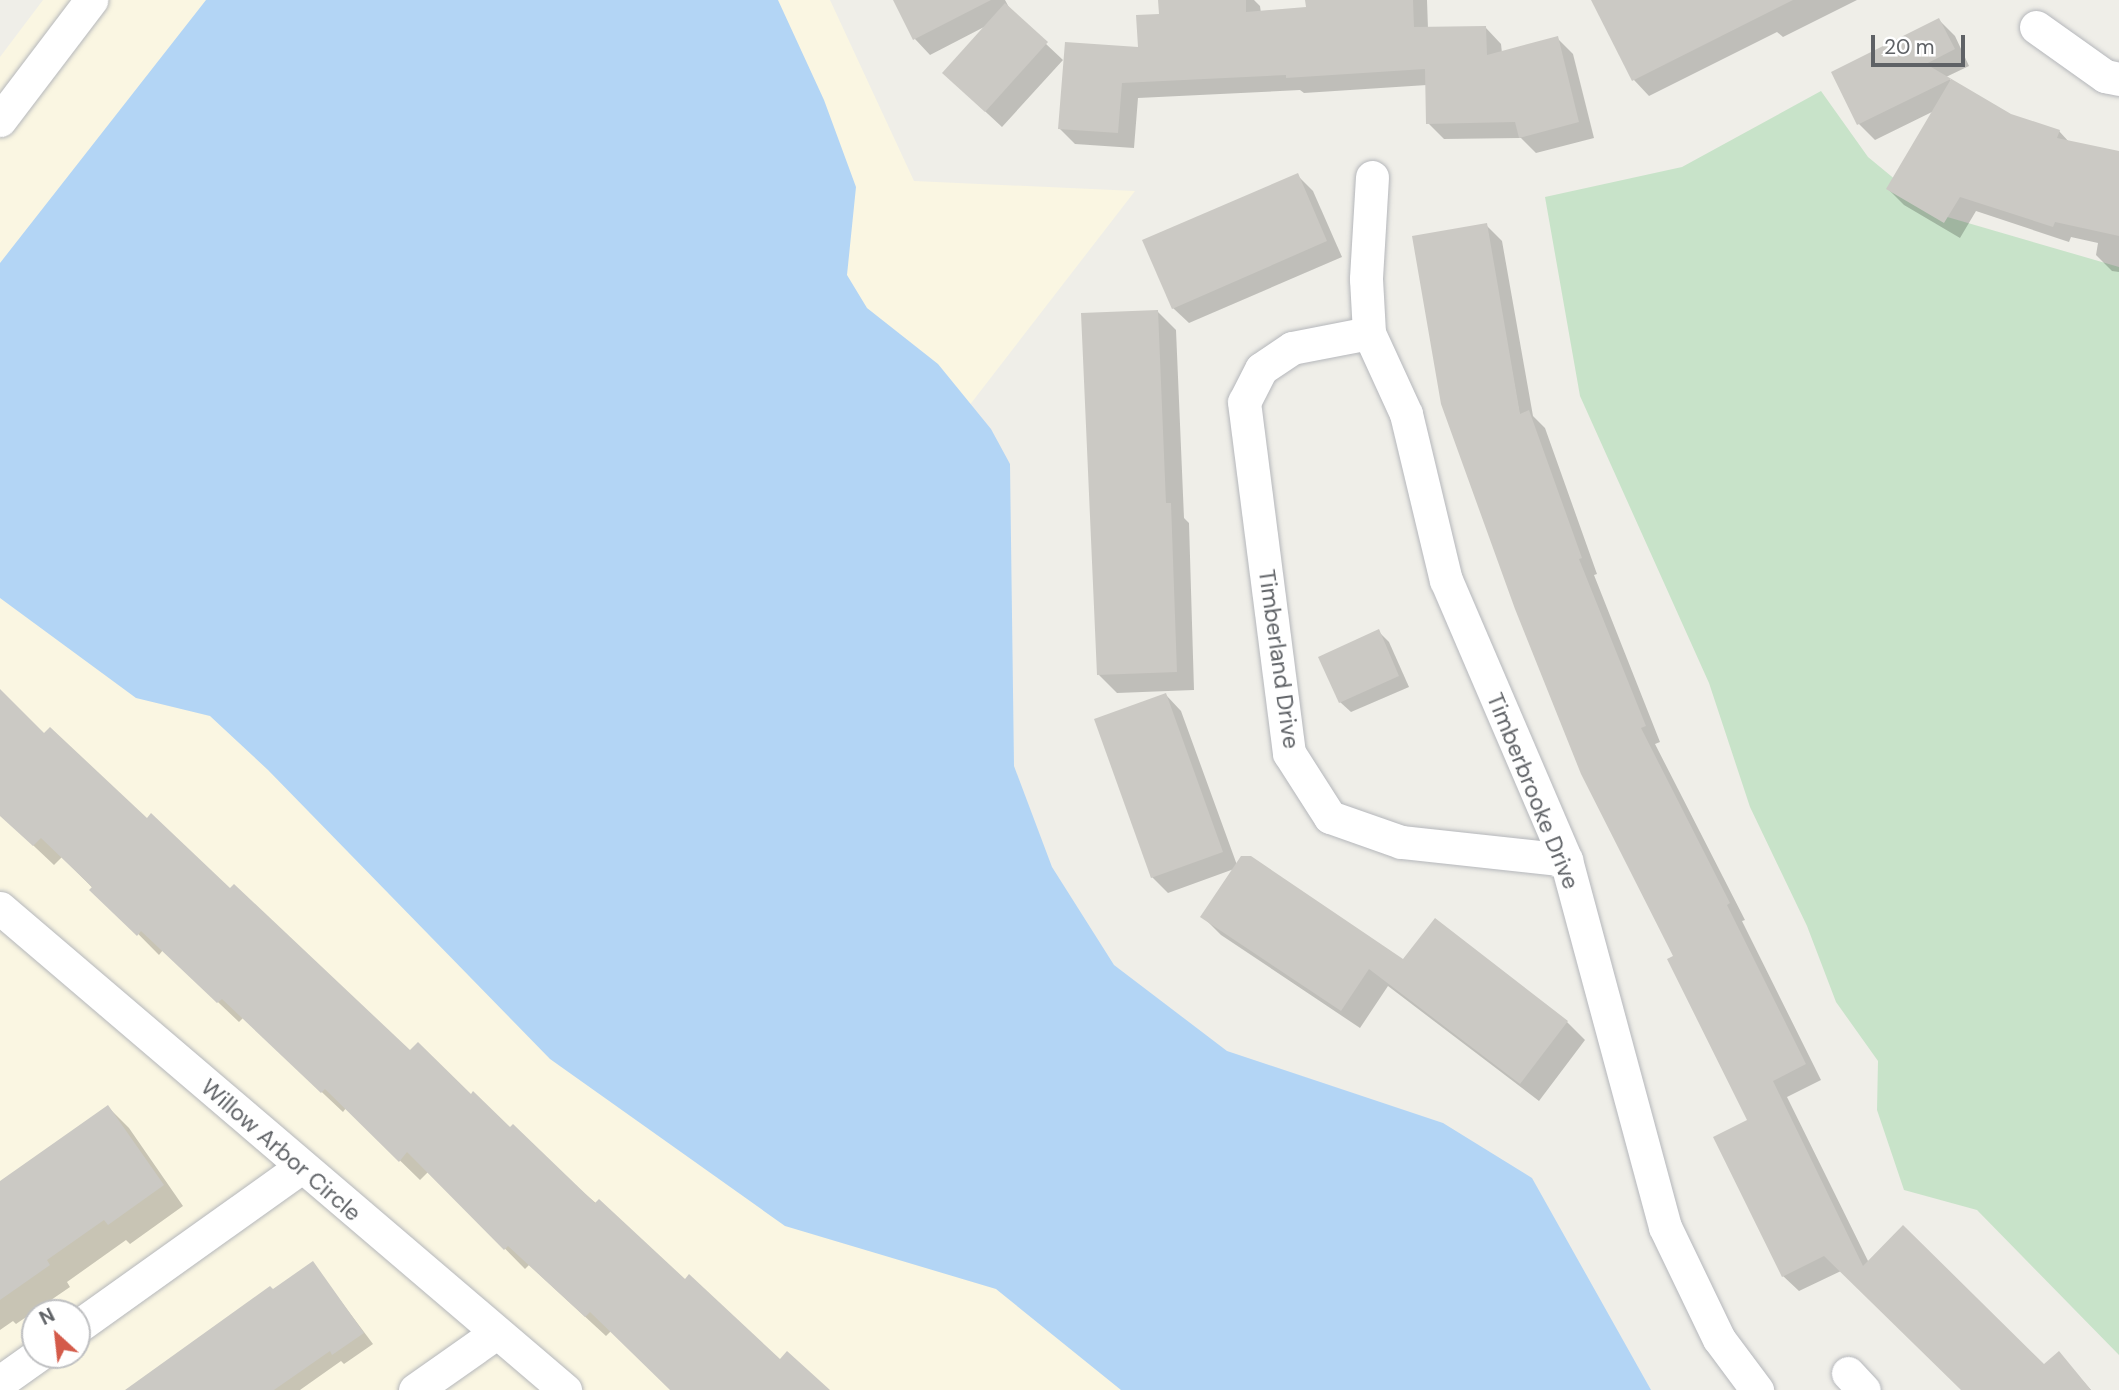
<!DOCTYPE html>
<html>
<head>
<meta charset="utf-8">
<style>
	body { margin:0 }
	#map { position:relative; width:2119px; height:1390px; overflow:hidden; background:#efeee8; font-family:"DM Sans",sans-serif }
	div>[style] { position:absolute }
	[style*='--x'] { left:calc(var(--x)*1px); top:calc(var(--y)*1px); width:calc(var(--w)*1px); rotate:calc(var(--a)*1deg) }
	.commercial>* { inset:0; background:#faf6e2 }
	.green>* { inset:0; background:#c8e3c9 }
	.water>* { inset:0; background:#b3d5f5 }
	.shadow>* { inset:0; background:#0003 }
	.building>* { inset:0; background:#cbc9c4 }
	.roads { filter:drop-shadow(0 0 2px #b5b7bb) drop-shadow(0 0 2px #b5b7bb) }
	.minor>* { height:33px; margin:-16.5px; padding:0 16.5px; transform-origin:16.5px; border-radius:16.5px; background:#fff }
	span { translate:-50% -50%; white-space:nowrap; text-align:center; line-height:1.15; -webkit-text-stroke:6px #fff; paint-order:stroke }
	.street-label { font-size:23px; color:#5f6266 }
	.north { position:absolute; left:21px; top:1299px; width:70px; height:70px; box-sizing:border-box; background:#fff; border:2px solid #bfc0c2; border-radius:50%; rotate:333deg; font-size:19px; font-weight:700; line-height:28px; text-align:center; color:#5f6266 }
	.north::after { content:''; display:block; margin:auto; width:24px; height:32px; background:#d45b4a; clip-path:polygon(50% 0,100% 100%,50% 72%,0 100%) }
	.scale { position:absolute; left:1871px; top:35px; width:94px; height:32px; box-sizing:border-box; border:4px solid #5f6266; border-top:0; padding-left:9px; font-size:21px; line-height:24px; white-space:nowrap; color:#5f6266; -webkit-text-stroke:5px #fff; paint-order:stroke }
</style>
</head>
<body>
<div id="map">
	<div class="commercial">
		<div style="clip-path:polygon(evenodd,43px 0,830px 0,914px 181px,1135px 191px,785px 644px,1288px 1390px,0 1390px,0 57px,43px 0,35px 1313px,77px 1313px,77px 1355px,35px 1355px,35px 1313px)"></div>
	</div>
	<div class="green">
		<div style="clip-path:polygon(1821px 91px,1868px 157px,1937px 214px,2119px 267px,2119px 1355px,1977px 1210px,1904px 1190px,1877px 1110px,1878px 1061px,1836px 1002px,1807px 926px,1750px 807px,1709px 683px,1580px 396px,1545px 197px,1682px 167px)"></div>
	</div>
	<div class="water">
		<div style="clip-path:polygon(206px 0,778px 0,824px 100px,856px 187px,847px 275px,867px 308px,938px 364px,991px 429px,1010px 464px,1014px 766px,1052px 867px,1114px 965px,1227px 1051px,1443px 1123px,1532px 1178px,1651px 1390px,1121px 1390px,996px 1289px,785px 1226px,550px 1059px,268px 770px,210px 716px,136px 698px,0 598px,0 263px)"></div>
	</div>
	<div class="shadow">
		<div style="clip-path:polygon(894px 0,1005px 0,1011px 11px,1063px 60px,1002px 127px,960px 88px,986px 26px,930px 55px,915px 39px)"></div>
		<div style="clip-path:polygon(1160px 0,1254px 0,1260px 6px,1261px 13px,1308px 9px,1307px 0,1427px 0,1428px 29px,1486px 28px,1501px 44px,1502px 53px,1557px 38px,1573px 54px,1594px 138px,1536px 153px,1521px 138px,1444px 139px,1428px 123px,1427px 85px,1304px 93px,1300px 90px,1138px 98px,1134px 148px,1075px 144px,1059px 128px,1140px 49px,1161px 16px)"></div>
		<div style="clip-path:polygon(1599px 0,1857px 0,1783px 37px,1777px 32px,1649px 96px,1634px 80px)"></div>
		<div style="clip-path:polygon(1939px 20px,1955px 36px,1969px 66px,1946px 77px,2010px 116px,2059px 131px,2070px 143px,2119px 153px,2119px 272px,2112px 271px,2096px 255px,2098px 243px,2071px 237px,2069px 242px,1976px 211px,1960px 238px,1904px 205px,1888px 189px,1934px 111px,1875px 140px,1859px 124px,1833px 73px)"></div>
		<div style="clip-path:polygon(1297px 175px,1313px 191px,1342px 257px,1189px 323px,1173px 308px)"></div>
		<div style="clip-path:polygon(1486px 225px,1502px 241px,1533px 416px,1545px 428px,1597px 574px,1594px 575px,1660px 742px,1655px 744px,1745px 920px,1742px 921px,1821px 1080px,1787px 1097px,1869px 1263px,2044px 1366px,2059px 1354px,2091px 1390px,1963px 1390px,1841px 1271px,1799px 1291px,1783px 1276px,1749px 1121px,1676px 957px,1583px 773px)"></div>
		<div style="clip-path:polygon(1157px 311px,1176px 330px,1184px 518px,1189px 523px,1194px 690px,1117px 693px,1099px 675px)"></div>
		<div style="clip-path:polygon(1378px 631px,1389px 642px,1409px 687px,1351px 712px,1340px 702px)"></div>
		<div style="clip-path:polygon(0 691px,44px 736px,147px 820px,410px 1052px,471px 1096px,780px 1361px,828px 1390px,672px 1390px,611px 1331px,606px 1336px,529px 1265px,525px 1269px,429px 1171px,420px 1180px,346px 1108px,343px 1112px,243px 1018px,239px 1022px,163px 950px,159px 955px,62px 857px,54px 865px,0 814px)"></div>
		<div style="clip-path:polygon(1166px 695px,1181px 711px,1237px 865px,1404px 961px,1567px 1022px,1585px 1040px,1539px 1101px,1388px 986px,1360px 1028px,1221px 935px,1203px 917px,1234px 869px,1168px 893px,1152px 877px)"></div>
		<div style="clip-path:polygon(108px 1107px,129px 1128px,183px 1206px,130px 1244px,126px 1240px,67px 1282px,70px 1287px,16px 1324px,13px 1321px,0 1330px,0 1182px)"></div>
		<div style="clip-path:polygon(313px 1264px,373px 1344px,344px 1364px,341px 1361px,300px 1390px,127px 1390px,270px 1288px,273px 1291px)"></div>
	</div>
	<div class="building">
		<div style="clip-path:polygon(893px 0,991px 0,913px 40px)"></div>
		<div style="clip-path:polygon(1158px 0,1246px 0,1246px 12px,1306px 7px,1305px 0,1413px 0,1414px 27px,1486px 26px,1487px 55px,1558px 36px,1579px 122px,1519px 138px,1515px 122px,1426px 124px,1425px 69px,1286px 78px,1286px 75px,1122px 83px,1118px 133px,1058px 129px,1065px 42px,1138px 47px,1136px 15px,1159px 14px)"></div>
		<div style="clip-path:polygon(1591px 0,1793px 0,1632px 81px)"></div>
		<div style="clip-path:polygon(1005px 3px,1048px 42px,985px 112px,942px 73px)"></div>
		<div style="clip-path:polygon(1939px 18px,1955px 49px,1926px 64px,2011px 114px,2060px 130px,2057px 138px,2119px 151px,2119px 236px,2055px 222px,2053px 227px,1960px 197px,1944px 223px,1886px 189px,1951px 79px,1857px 125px,1831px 72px)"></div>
		<div style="clip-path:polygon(1298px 173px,1327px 241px,1172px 309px,1142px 240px)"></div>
		<div style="clip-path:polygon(1487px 223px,1520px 414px,1529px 410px,1582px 558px,1579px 559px,1646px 726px,1641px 728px,1730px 903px,1727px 905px,1806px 1064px,1773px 1081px,1863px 1266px,1903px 1225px,2044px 1364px,2059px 1351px,2091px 1390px,1961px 1390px,1824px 1256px,1782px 1277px,1713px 1137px,1747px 1120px,1667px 959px,1673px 956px,1581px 774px,1515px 609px,1441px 404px,1412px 236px)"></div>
		<div style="clip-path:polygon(1158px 310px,1166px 503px,1171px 503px,1177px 672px,1097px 675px,1081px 313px)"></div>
		<div style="clip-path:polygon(1379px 629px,1399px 676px,1339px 703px,1318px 657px)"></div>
		<div style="clip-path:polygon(0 689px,44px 733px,50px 727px,147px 818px,151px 813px,230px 888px,234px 884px,410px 1050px,418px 1042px,471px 1094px,473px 1091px,510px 1127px,513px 1124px,595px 1203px,599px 1199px,685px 1279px,689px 1274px,780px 1359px,787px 1351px,830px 1390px,670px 1390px,590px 1312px,585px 1317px,508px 1246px,504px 1250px,407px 1152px,399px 1162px,325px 1089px,321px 1093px,222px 999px,217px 1003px,141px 931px,137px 936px,89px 890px,92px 887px,41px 838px,33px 846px,0 816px)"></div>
		<div style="clip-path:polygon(1166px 693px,1223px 852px,1151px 878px,1094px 719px)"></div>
		<div style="clip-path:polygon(1241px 856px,1251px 856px,1403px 959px,1435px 918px,1568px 1021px,1520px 1084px,1369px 969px,1341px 1011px,1200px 917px)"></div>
		<div style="clip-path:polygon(108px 1105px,164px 1185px,108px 1225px,104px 1220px,47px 1260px,50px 1265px,0 1300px,0 1181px)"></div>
		<div style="clip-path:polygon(313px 1261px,364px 1333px,332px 1355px,330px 1351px,274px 1390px,125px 1390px,270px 1286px,273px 1289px)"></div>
	</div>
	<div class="roads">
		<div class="minor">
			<div style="--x:2036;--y:27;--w:85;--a:35.4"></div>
			<div style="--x:2105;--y:76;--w:14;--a:12"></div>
			<div style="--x:0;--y:120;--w:151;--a:-52.8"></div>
			<div style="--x:1372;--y:177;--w:102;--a:93.4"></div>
			<div style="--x:1366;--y:279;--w:54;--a:86.8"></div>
			<div style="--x:1369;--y:333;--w:89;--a:65.4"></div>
			<div style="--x:1406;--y:414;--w:171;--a:76.5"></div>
			<div style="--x:1446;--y:580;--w:305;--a:66.8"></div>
			<div style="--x:1566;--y:860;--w:380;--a:74.9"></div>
			<div style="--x:1665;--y:1227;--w:124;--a:64.3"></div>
			<div style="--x:1719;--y:1339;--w:64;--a:53.3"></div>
			<div style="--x:1369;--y:333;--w:78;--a:169"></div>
			<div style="--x:1292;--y:348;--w:37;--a:146"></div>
			<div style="--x:1261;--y:369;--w:37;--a:117"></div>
			<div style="--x:1244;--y:402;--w:354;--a:82.7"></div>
			<div style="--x:1289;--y:753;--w:76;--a:57.4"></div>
			<div style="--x:1330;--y:817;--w:75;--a:19.4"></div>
			<div style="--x:1401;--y:842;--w:166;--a:6.2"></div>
			<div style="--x:0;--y:908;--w:743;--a:40.47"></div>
			<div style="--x:77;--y:1327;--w:275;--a:-35.5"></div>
			<div style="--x:1848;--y:1373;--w:23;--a:47"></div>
			<div style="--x:0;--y:1382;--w:47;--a:-35.4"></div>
			<div style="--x:415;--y:1390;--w:99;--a:-35.1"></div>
		</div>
	</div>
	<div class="street-label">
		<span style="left:1279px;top:659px;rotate:82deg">Timberland Drive</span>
		<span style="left:1533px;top:791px;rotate:68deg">Timberbrooke Drive</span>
		<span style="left:281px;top:1150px;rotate:41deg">Willow Arbor Circle</span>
	</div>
	<div class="north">N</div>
	<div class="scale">20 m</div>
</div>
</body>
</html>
